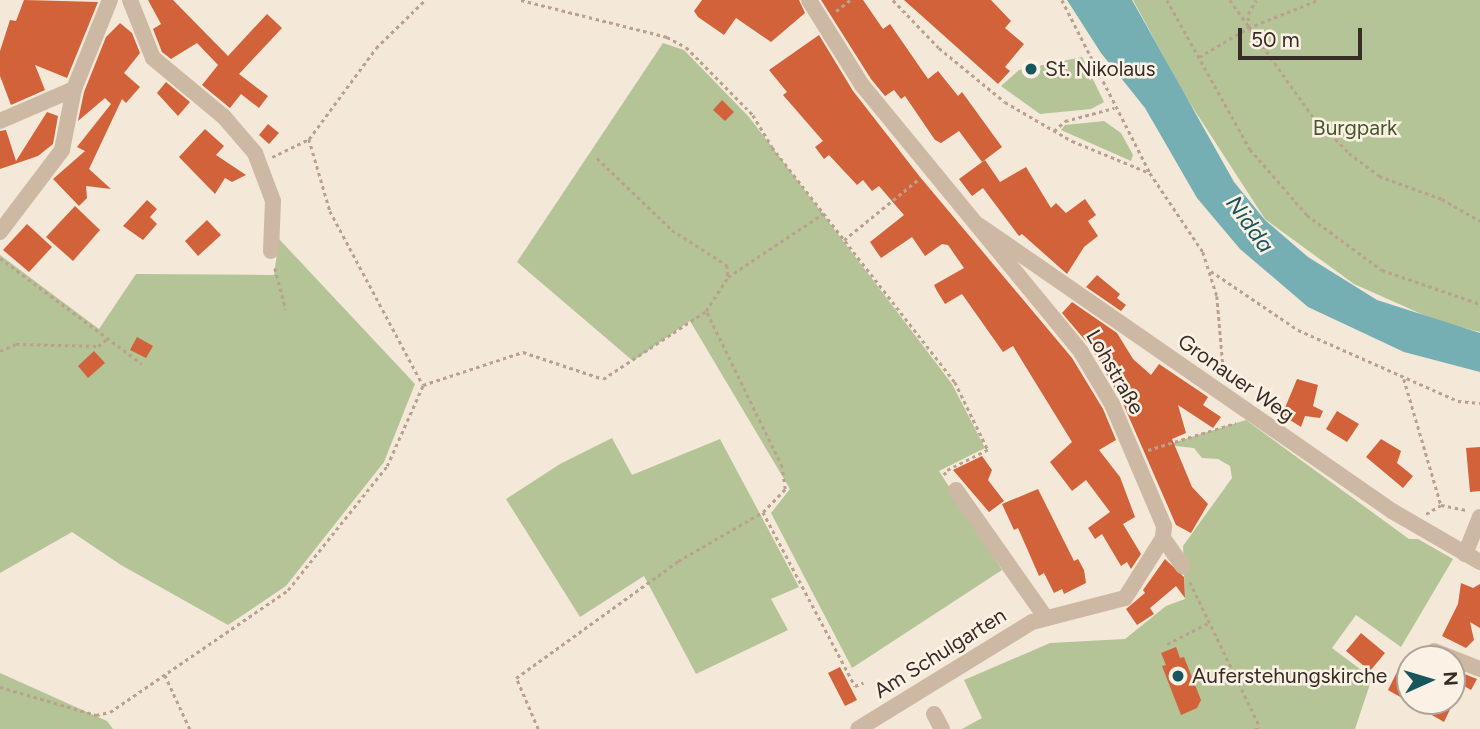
<!DOCTYPE html>
<html>
<head>
<meta charset="utf-8">
<style>
	body { margin:0 }
	#map { position:relative; width:1480px; height:729px; overflow:hidden; background:#f4e8d9; font-family:Figtree,sans-serif }
	div>[style] { position:absolute }
	[style*='--x'] { left:calc(var(--x)*1px); top:calc(var(--y)*1px); width:calc(var(--w)*1px); rotate:calc(var(--a)*1deg) }
	.green>* { inset:0; background:#b4c497 }
	.water>* { inset:0; background:#75afb3 }
	.building>* { inset:0; background:#d16239 }
	.path>* { height:2.5px; margin-top:-1.25px; transform-origin:0; background:repeating-linear-gradient(90deg,#b9a18e 0 3.5px,transparent 0 7px) }
	.minor>* { height:16px; margin:-8px; padding:0 8px; transform-origin:8px; border-radius:8px; background:#cdb8a4 }
	.dots>* { width:19px; height:19px; translate:-50% -50%; box-sizing:border-box; border:4px solid #fbf2e5; border-radius:50% }
	span { translate:-50% -50%; white-space:nowrap; text-align:center; line-height:1.15; -webkit-text-stroke:5px #fbf2e5; paint-order:stroke }
	.poi-label { font-size:21px; color:#372c26 }
	.left { translate:0 -50%; text-align:left }
	.park-label { font-size:21px; color:#455828 }
	.street-label { font-size:21px; color:#372c26 }
	.water-label { font-size:23px; color:#18565d; font-style:italic }
	.north { position:absolute; left:1396px; top:645px; width:70px; height:70px; box-sizing:border-box; background:#fbf2e5; border:2px solid #ada399; border-radius:50%; rotate:86deg; font-size:19px; font-weight:700; line-height:28px; text-align:center; color:#372c26 }
	.north::after { content:''; display:block; margin:auto; width:24px; height:32px; background:#18565d; clip-path:polygon(50% 0,100% 100%,50% 72%,0 100%) }
	.scale { position:absolute; left:1238px; top:28px; width:124px; height:32px; box-sizing:border-box; border:4px solid #372c26; border-top:0; padding-left:9px; font-size:21px; line-height:24px; white-space:nowrap; color:#372c26; -webkit-text-stroke:5px #fbf2e5; paint-order:stroke }
</style>
</head>
<body>
<div id="map">
	<div class="green">
		<div style="clip-path:polygon(1133px 0,1480px 0,1480px 332px,1437px 321px,1354px 284px,1265px 219px,1184px 94px)"></div>
		<div style="clip-path:polygon(663px 43px,684px 50px,749px 117px,952px 384px,985px 448px,939px 471px,1002px 570px,852px 668px,771px 513px,790px 489px,690px 321px,633px 361px,517px 262px)"></div>
		<div style="clip-path:polygon(1082px 57px,1104px 102px,1091px 109px,1040px 114px,1001px 86px,1019px 70px)"></div>
		<div style="clip-path:polygon(1104px 121px,1121px 133px,1133px 155px,1131px 161px,1061px 130px,1065px 125px)"></div>
		<div style="clip-path:polygon(279px 239px,415px 384px,384px 462px,286px 586px,228px 625px,121px 565px,72px 532px,0 573px,0 255px,99px 329px,136px 274px,274px 275px)"></div>
		<div style="clip-path:polygon(1246px 420px,1409px 539px,1418px 539px,1453px 559px,1401px 647px,1356px 615px,1332px 648px,1372px 678px,1355px 729px,962px 729px,982px 718px,964px 680px,1050px 643px,1125px 639px,1166px 606px,1185px 599px,1183px 546px,1232px 478px,1230px 466px,1218px 459px,1202px 458px,1194px 448px,1166px 445px)"></div>
		<div style="clip-path:polygon(612px 438px,632px 475px,720px 439px,799px 587px,771px 599px,788px 630px,696px 674px,644px 576px,580px 617px,506px 499px,560px 464px)"></div>
		<div style="clip-path:polygon(0 673px,107px 721px,113px 729px,0 729px)"></div>
	</div>
	<div class="water">
		<div style="clip-path:polygon(1067px 0,1132px 0,1234px 182px,1265px 220px,1308px 257px,1377px 300px,1480px 333px,1480px 372px,1404px 352px,1308px 307px,1240px 249px,1197px 198px,1145px 108px,1101px 53px)"></div>
	</div>
	<div class="building">
		<div style="clip-path:polygon(24px 0,98px 2px,67px 78px,35px 65px,45px 90px,11px 105px,0 76px,0 51px,10px 20px,16px 21px)"></div>
		<div style="clip-path:polygon(148px 0,173px 0,228px 56px,267px 14px,282px 28px,239px 74px,268px 96px,259px 108px,241px 94px,230px 108px,202px 85px,218px 65px,197px 43px,171px 59px,162px 52px,153px 29px,161px 24px)"></div>
		<div style="clip-path:polygon(702px 0,799px 0,805px 13px,771px 42px,736px 18px,724px 35px,698px 17px,694px 11px)"></div>
		<div style="clip-path:polygon(821px 0,863px 0,883px 29px,890px 24px,928px 79px,938px 71px,958px 96px,962px 92px,1002px 147px,982px 162px,959px 131px,941px 143px,935px 140px,905px 96px,901px 99px,894px 90px,885px 96px,871px 79px)"></div>
		<div style="clip-path:polygon(904px 0,991px 0,1011px 21px,1005px 28px,1024px 44px,1005px 67px,1010px 71px,998px 84px)"></div>
		<div style="clip-path:polygon(120px 23px,132px 33px,140px 53px,124px 73px,140px 87px,126px 103px,122px 99px,89px 169px,111px 189px,86px 186px,87px 198px,79px 206px,53px 179px,85px 151px,77px 147px,111px 104px,105px 98px,78px 121px,84px 92px,106px 37px)"></div>
		<div style="clip-path:polygon(819px 35px,853px 91px,920px 177px,1072px 358px,1103px 409px,1116px 440px,1099px 450px,1120px 477px,1135px 517px,1123px 524px,1141px 554px,1131px 569px,1127px 562px,1121px 566px,1102px 534px,1095px 539px,1088px 528px,1110px 512px,1086px 480px,1072px 491px,1050px 462px,1072px 442px,1013px 346px,1003px 352px,962px 294px,945px 304px,937px 291px,934px 285px,964px 268px,948px 245px,942px 244px,925px 256px,912px 237px,881px 258px,870px 242px,904px 215px,879px 186px,872px 191px,863px 180px,857px 185px,829px 155px,824px 159px,815px 147px,823px 141px,783px 95px,787px 92px,769px 70px)"></div>
		<div style="clip-path:polygon(166px 82px,190px 102px,178px 116px,157px 93px)"></div>
		<div style="clip-path:polygon(722px 100px,734px 112px,725px 121px,713px 110px)"></div>
		<div style="clip-path:polygon(47px 112px,58px 116px,53px 144px,38px 156px,0 169px,0 131px,6px 130px,16px 161px)"></div>
		<div style="clip-path:polygon(268px 124px,279px 133px,269px 144px,259px 135px)"></div>
		<div style="clip-path:polygon(205px 129px,224px 146px,216px 155px,246px 175px,232px 182px,225px 178px,215px 194px,179px 157px)"></div>
		<div style="clip-path:polygon(985px 160px,1000px 182px,1026px 167px,1051px 208px,1056px 203px,1066px 213px,1085px 199px,1096px 215px,1088px 221px,1098px 236px,1084px 247px,1067px 274px,1022px 234px,1019px 236px,983px 188px,972px 196px,959px 179px)"></div>
		<div style="clip-path:polygon(147px 200px,157px 209px,150px 217px,157px 224px,143px 240px,123px 226px)"></div>
		<div style="clip-path:polygon(75px 206px,100px 230px,73px 261px,46px 237px)"></div>
		<div style="clip-path:polygon(207px 220px,221px 235px,198px 256px,185px 241px)"></div>
		<div style="clip-path:polygon(27px 224px,52px 247px,29px 272px,3px 250px)"></div>
		<div style="clip-path:polygon(1097px 275px,1120px 294px,1117px 298px,1126px 305px,1121px 311px,1086px 287px)"></div>
		<div style="clip-path:polygon(1072px 302px,1117px 333px,1133px 359px,1151px 375px,1159px 364px,1208px 397px,1203px 405px,1221px 417px,1213px 428px,1178px 405px,1186px 433px,1172px 439px,1192px 487px,1208px 504px,1191px 533px,1176px 525px,1121px 399px,1090px 346px,1062px 313px)"></div>
		<div style="clip-path:polygon(137px 337px,153px 346px,146px 358px,130px 350px)"></div>
		<div style="clip-path:polygon(94px 351px,105px 363px,88px 378px,78px 366px)"></div>
		<div style="clip-path:polygon(1297px 379px,1318px 385px,1313px 406px,1323px 411px,1320px 418px,1305px 416px,1301px 427px,1282px 415px)"></div>
		<div style="clip-path:polygon(1337px 411px,1359px 424px,1347px 442px,1326px 429px)"></div>
		<div style="clip-path:polygon(1381px 439px,1401px 451px,1397px 463px,1413px 476px,1403px 488px,1366px 457px)"></div>
		<div style="clip-path:polygon(1480px 447px,1480px 491px,1470px 492px,1466px 448px)"></div>
		<div style="clip-path:polygon(982px 456px,992px 470px,988px 480px,1004px 501px,989px 512px,953px 470px)"></div>
		<div style="clip-path:polygon(1038px 489px,1074px 561px,1078px 559px,1084px 570px,1086px 583px,1064px 594px,1062px 589px,1054px 593px,1044px 573px,1039px 576px,1018px 528px,1014px 530px,1002px 504px)"></div>
		<div style="clip-path:polygon(1165px 559px,1184px 577px,1185px 598px,1176px 586px,1150px 608px,1154px 614px,1137px 625px,1126px 609px,1145px 593px,1143px 590px)"></div>
		<div style="clip-path:polygon(1461px 583px,1473px 588px,1480px 584px,1480px 628px,1470px 622px,1474px 640px,1466px 648px,1442px 636px,1458px 604px)"></div>
		<div style="clip-path:polygon(1361px 633px,1385px 653px,1370px 671px,1346px 651px)"></div>
		<div style="clip-path:polygon(1176px 647px,1180px 658px,1184px 657px,1201px 700px,1197px 708px,1181px 715px,1162px 666px,1166px 665px,1161px 653px)"></div>
		<div style="clip-path:polygon(840px 667px,857px 700px,845px 706px,828px 673px)"></div>
		<div style="clip-path:polygon(1452px 669px,1477px 679px,1471px 690px,1452px 679px)"></div>
		<div style="clip-path:polygon(1398px 670px,1410px 676px,1410px 701px,1454px 701px,1444px 722px,1388px 690px)"></div>
	</div>
	<div class="path">
		<div style="--x:521;--y:0;--w:151;--a:14.2"></div>
		<div style="--x:667;--y:37;--w:21;--a:28"></div>
		<div style="--x:686;--y:47;--w:95;--a:45.4"></div>
		<div style="--x:753;--y:115;--w:37;--a:59"></div>
		<div style="--x:772;--y:147;--w:298;--a:52.1"></div>
		<div style="--x:955;--y:382;--w:76;--a:64.1"></div>
		<div style="--x:988;--y:450;--w:49;--a:153.4"></div>
		<div style="--x:944;--y:472;--w:7;--a:56"></div>
		<div style="--x:893;--y:0;--w:66;--a:46.2"></div>
		<div style="--x:939;--y:48;--w:85;--a:39.3"></div>
		<div style="--x:1005;--y:102;--w:78;--a:30.2"></div>
		<div style="--x:1072;--y:141;--w:84;--a:22.3"></div>
		<div style="--x:1062;--y:0;--w:194;--a:63"></div>
		<div style="--x:1150;--y:173;--w:95;--a:56.1"></div>
		<div style="--x:1203;--y:252;--w:46;--a:72.3"></div>
		<div style="--x:1217;--y:296;--w:80;--a:85"></div>
		<div style="--x:1167;--y:0;--w:171;--a:60.9"></div>
		<div style="--x:1250;--y:149;--w:87;--a:49.2"></div>
		<div style="--x:1307;--y:215;--w:93;--a:36.3"></div>
		<div style="--x:1382;--y:270;--w:104;--a:19.1"></div>
		<div style="--x:1230;--y:0;--w:140;--a:54.6"></div>
		<div style="--x:1311;--y:114;--w:54;--a:45.7"></div>
		<div style="--x:1349;--y:153;--w:38;--a:37"></div>
		<div style="--x:1379;--y:176;--w:67;--a:20.1"></div>
		<div style="--x:1442;--y:199;--w:44;--a:30.1"></div>
		<div style="--x:836;--y:11;--w:18;--a:-38"></div>
		<div style="--x:1248;--y:28;--w:14;--a:-90"></div>
		<div style="--x:1248;--y:14;--w:16;--a:-60"></div>
		<div style="--x:1199;--y:57;--w:57;--a:-30.6"></div>
		<div style="--x:1248;--y:28;--w:75;--a:-21.8"></div>
		<div style="--x:1054;--y:131;--w:15;--a:-42"></div>
		<div style="--x:1065;--y:121;--w:51;--a:-14.9"></div>
		<div style="--x:309;--y:139;--w:75;--a:73.7"></div>
		<div style="--x:330;--y:211;--w:197;--a:61.9"></div>
		<div style="--x:272;--y:157;--w:41;--a:-25.9"></div>
		<div style="--x:309;--y:139;--w:113;--a:-53.6"></div>
		<div style="--x:376;--y:48;--w:69;--a:-44.4"></div>
		<div style="--x:597;--y:158;--w:104;--a:43.8"></div>
		<div style="--x:672;--y:230;--w:65;--a:32.5"></div>
		<div style="--x:727;--y:265;--w:12;--a:85"></div>
		<div style="--x:844;--y:240;--w:98;--a:-39.2"></div>
		<div style="--x:0;--y:258;--w:177;--a:36.7"></div>
		<div style="--x:275;--y:268;--w:43;--a:75.3"></div>
		<div style="--x:1211;--y:271;--w:105;--a:34.1"></div>
		<div style="--x:1298;--y:330;--w:175;--a:23.9"></div>
		<div style="--x:1458;--y:401;--w:22;--a:5"></div>
		<div style="--x:0;--y:351;--w:17;--a:-24"></div>
		<div style="--x:16;--y:344;--w:82;--a:1.4"></div>
		<div style="--x:98;--y:346;--w:11;--a:-38"></div>
		<div style="--x:1404;--y:379;--w:131;--a:73.6"></div>
		<div style="--x:1441;--y:505;--w:26;--a:11"></div>
		<div style="--x:1148;--y:450;--w:92;--a:-17.1"></div>
		<div style="--x:763;--y:512;--w:32;--a:-46"></div>
		<div style="--x:785;--y:489;--w:22;--a:-98"></div>
		<div style="--x:782;--y:467;--w:174;--a:-116"></div>
		<div style="--x:706;--y:311;--w:40;--a:-57.1"></div>
		<div style="--x:728;--y:277;--w:115;--a:-33.7"></div>
		<div style="--x:1426;--y:514;--w:17;--a:-31"></div>
		<div style="--x:1190;--y:582;--w:161;--a:64.2"></div>
		<div style="--x:1167;--y:644;--w:48;--a:-27.1"></div>
		<div style="--x:165;--y:675;--w:60;--a:65.2"></div>
		<div style="--x:0;--y:687;--w:100;--a:16.3"></div>
		<div style="--x:96;--y:715;--w:14;--a:-12"></div>
		<div style="--x:110;--y:712;--w:216;--a:-34.4"></div>
		<div style="--x:288;--y:590;--w:159;--a:-51.4"></div>
		<div style="--x:387;--y:466;--w:89;--a:-66"></div>
		<div style="--x:423;--y:385;--w:105;--a:-18.3"></div>
		<div style="--x:523;--y:352;--w:84;--a:18.6"></div>
		<div style="--x:603;--y:379;--w:123;--a:-33.4"></div>
		<div style="--x:538;--y:729;--w:56;--a:-113.3"></div>
		<div style="--x:516;--y:678;--w:200;--a:-35.8"></div>
		<div style="--x:678;--y:561;--w:98;--a:-30"></div>
		<div style="--x:763;--y:512;--w:197;--a:62.1"></div>
		<div style="--x:855;--y:686;--w:9;--a:-21"></div>
		<div style="--x:1255;--y:729;--w:5;--a:0"></div>
	</div>
	<div class="minor">
		<div style="--x:130;--y:0;--w:62;--a:68.4"></div>
		<div style="--x:153;--y:58;--w:92;--a:39.7"></div>
		<div style="--x:224;--y:117;--w:48;--a:49.3"></div>
		<div style="--x:255;--y:153;--w:51;--a:69.4"></div>
		<div style="--x:273;--y:201;--w:50;--a:92.3"></div>
		<div style="--x:809;--y:0;--w:100;--a:58.1"></div>
		<div style="--x:862;--y:85;--w:345;--a:50.6"></div>
		<div style="--x:1081;--y:352;--w:61;--a:59.2"></div>
		<div style="--x:1112;--y:404;--w:133;--a:66.9"></div>
		<div style="--x:1164;--y:526;--w:12;--a:95"></div>
		<div style="--x:1163;--y:538;--w:71;--a:122.3"></div>
		<div style="--x:1125;--y:598;--w:96;--a:165.5"></div>
		<div style="--x:1032;--y:622;--w:204;--a:148.4"></div>
		<div style="--x:0;--y:121;--w:81;--a:-23.4"></div>
		<div style="--x:74;--y:89;--w:96;--a:-68"></div>
		<div style="--x:980;--y:226;--w:501;--a:34.67"></div>
		<div style="--x:1392;--y:511;--w:102;--a:30.1"></div>
		<div style="--x:0;--y:232;--w:103;--a:-52.9"></div>
		<div style="--x:62;--y:150;--w:62;--a:-78.9"></div>
		<div style="--x:956;--y:490;--w:156;--a:54.9"></div>
		<div style="--x:1163;--y:538;--w:35;--a:55"></div>
		<div style="--x:1465;--y:554;--w:40;--a:-68"></div>
		<div style="--x:1434;--y:651;--w:49;--a:21.4"></div>
		<div style="--x:934;--y:714;--w:17;--a:62"></div>
	</div>
	<div class="dots">
		<div style="left:1031px;top:69px;background:#18565d"></div>
		<div style="left:1178px;top:676px;background:#18565d"></div>
	</div>
	<div class="poi-label">
		<span class="left" style="left:1045px;top:69px">St. Nikolaus</span>
		<span class="left" style="left:1192px;top:676px">Auferstehungskirche</span>
	</div>
	<div class="park-label">
		<span style="left:1355px;top:128px">Burgpark</span>
	</div>
	<div class="street-label">
		<span style="left:1115px;top:372px;rotate:60deg">Lohstraße</span>
		<span style="left:1236px;top:378px;rotate:35deg">Gronauer Weg</span>
		<span style="left:940px;top:653px;rotate:-32deg">Am Schulgarten</span>
	</div>
	<div class="water-label">
		<span style="left:1250px;top:224px;rotate:54deg">Nidda</span>
	</div>
	<div class="north">N</div>
	<div class="scale">50 m</div>
</div>
</body>
</html>
